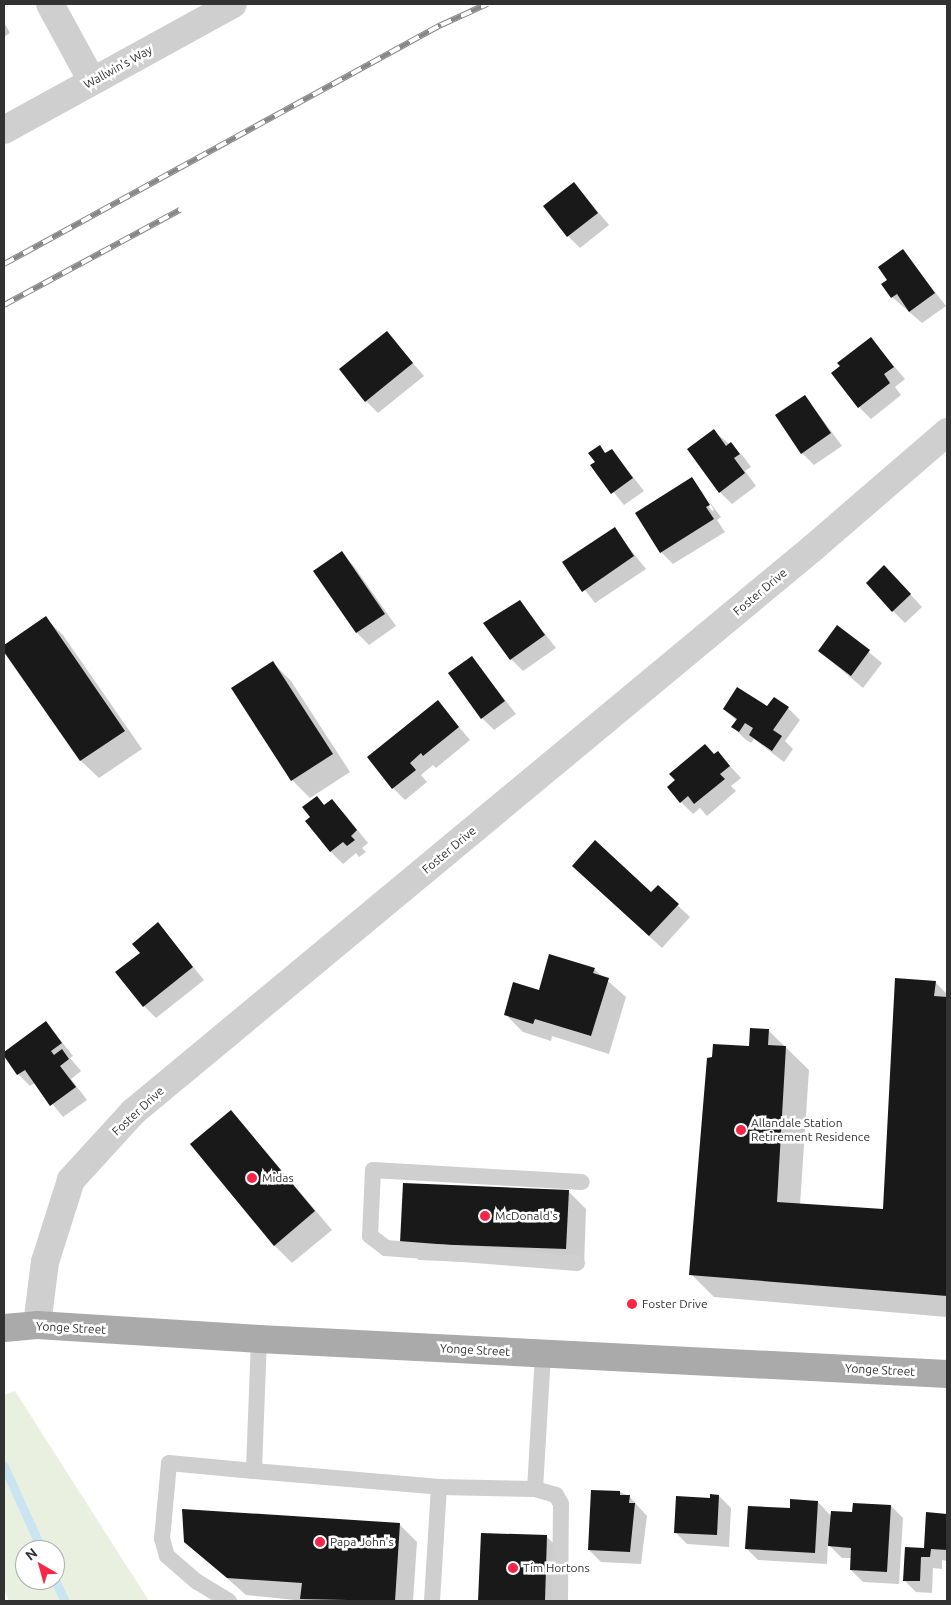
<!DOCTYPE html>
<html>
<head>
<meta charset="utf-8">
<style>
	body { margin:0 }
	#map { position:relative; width:951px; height:1605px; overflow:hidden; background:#fff; font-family:Ubuntu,sans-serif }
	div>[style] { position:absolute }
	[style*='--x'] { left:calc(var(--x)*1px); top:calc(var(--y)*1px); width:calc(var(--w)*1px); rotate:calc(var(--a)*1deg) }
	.green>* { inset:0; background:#eaf0df }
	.shadow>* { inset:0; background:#0003 }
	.stream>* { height:9px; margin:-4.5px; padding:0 4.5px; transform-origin:4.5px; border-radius:4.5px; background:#cae5f1 }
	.building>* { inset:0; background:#191919 }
	.service>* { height:16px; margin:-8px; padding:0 8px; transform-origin:8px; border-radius:8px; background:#cfcfcf }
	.minor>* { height:28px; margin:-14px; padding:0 14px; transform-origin:14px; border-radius:14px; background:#cfcfcf }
	.primary>* { height:28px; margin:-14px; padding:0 14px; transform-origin:14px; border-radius:14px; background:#aaa }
	.rail>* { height:5.5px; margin-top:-2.75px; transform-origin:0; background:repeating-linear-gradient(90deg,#fff 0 11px,#878787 0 22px); box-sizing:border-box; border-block:1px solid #878787 }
	.dots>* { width:14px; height:14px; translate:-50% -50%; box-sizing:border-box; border:2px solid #fff; border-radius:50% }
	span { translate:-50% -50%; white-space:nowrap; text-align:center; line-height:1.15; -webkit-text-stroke:5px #fff; paint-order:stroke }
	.street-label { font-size:12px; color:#323232 }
	.poi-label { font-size:12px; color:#323232 }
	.left { translate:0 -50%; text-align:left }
	.frame { position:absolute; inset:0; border:5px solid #323232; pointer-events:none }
	.north { position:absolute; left:15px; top:1540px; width:50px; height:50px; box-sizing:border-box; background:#fff; border:1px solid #adadad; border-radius:50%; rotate:322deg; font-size:14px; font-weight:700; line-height:20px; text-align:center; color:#323232 }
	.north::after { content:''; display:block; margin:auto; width:18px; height:22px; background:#f72647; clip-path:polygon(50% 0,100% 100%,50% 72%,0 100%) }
</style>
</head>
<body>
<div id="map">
	<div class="green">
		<div style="clip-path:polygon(evenodd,15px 1391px,149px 1601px,9px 1601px,4px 1589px,4px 1395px,15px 1391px,25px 1550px,55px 1550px,55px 1580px,25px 1580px,25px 1550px)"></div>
	</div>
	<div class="shadow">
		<div style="clip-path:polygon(4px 22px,10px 33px,4px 37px)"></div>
		<div style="clip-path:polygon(574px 183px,609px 225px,580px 248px,568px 236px)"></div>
		<div style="clip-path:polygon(903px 251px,946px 306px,922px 323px,892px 297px,889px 280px)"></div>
		<div style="clip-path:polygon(387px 333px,424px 376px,378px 413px,366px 401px)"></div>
		<div style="clip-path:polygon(871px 339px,905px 379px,895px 387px,901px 395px,871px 419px,859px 407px)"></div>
		<div style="clip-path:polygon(805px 396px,842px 446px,814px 465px,802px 453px)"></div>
		<div style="clip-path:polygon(714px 431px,743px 456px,751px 467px,745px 471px,756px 486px,732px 504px,720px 492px)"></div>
		<div style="clip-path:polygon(599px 447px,606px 454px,612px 450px,644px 491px,624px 505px,592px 465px,596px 462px)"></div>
		<div style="clip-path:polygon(evenodd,692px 479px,721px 517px,717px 520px,725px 532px,673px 564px,661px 552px,637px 513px,692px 479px,699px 491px,702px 491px,714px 510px,712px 511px,699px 491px)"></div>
		<div style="clip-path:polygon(614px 529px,646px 569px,595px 603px,564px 563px)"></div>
		<div style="clip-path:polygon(341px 553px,353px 565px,396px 626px,369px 645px,357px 633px,315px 571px)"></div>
		<div style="clip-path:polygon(896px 579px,922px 607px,905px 623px,893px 611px)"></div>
		<div style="clip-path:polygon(520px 602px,556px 648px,523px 671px,511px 659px)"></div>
		<div style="clip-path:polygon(45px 618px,63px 635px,142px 749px,99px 778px,81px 761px,4px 649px)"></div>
		<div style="clip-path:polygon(838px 627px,882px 663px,863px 688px,819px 651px)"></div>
		<div style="clip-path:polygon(472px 658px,516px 714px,494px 730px,482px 718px)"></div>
		<div style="clip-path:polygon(273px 663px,291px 681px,350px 772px,310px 798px,292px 780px)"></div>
		<div style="clip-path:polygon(438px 702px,470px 740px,436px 768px,433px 765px,421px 775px,427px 782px,405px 800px,393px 788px)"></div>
		<div style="clip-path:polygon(788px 708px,800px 720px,785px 741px,793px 749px,784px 762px,754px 739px,751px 743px,745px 739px,733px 727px,737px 721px,724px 709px)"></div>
		<div style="clip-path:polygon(718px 753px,741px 778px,731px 786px,736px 791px,707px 816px,700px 808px,693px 814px,681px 802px)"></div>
		<div style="clip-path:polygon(317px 797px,325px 806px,332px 801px,344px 813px,368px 843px,362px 848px,366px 852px,359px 857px,356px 853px,343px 864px,331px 852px,306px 821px,312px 817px)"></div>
		<div style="clip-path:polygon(586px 878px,651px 894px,658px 887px,690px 917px,662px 948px)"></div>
		<div style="clip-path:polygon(158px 924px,204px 980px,156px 1018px,144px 1006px)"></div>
		<div style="clip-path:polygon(594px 969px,626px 997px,609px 1054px,552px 1036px,551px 1041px,523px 1032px,505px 1014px)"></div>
		<div style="clip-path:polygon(935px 982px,947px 994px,947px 1317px,714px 1297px,691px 1274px,750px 1047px,768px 1030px,809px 1070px,800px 1205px,885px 1210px)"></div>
		<div style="clip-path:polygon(46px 1022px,73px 1056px,70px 1058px,81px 1071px,71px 1079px,87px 1100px,63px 1117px,35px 1083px,30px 1086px,18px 1074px,4px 1054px)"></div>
		<div style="clip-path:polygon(231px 1111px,332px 1230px,292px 1263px,274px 1245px)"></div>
		<div style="clip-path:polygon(568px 1191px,586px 1209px,584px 1267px,419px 1260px,402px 1242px)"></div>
		<div style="clip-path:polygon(620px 1492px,629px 1496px,647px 1516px,641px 1564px,601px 1562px,589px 1550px)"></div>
		<div style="clip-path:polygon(719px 1496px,731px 1508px,729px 1547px,687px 1544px,675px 1532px,711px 1499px)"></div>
		<div style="clip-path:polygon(818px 1502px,832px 1517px,891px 1506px,903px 1518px,899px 1584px,863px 1582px,851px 1570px,852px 1558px,842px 1558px,828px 1544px,827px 1564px,758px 1560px,746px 1548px,791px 1510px)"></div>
		<div style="clip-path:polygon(927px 1514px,947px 1515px,947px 1561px,942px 1560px,942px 1569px,933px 1568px,932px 1593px,916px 1592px,904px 1580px,925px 1549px)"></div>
		<div style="clip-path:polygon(399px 1524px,417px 1542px,413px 1601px,304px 1601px,246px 1595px,185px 1541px)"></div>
		<div style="clip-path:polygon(482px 1534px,546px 1536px,564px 1554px,563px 1601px,479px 1601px)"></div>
	</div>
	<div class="stream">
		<div style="--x:4;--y:1466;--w:92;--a:65.7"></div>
		<div style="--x:55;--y:1580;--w:23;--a:65"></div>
	</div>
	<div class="building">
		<div style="clip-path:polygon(574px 182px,598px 213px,567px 237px,543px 206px)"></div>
		<div style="clip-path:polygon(903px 249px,935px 293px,909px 312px,897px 294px,891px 298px,881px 284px,887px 280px,878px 267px)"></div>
		<div style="clip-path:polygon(387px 331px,413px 363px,365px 402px,339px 369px)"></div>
		<div style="clip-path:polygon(871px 337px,894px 367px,884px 374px,890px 383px,858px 408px,831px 373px,840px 366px,837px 363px)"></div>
		<div style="clip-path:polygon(805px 395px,831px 433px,801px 454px,775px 415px)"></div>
		<div style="clip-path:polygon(714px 429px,726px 446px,731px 442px,740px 454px,734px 458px,745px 473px,719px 493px,687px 449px)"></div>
		<div style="clip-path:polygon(600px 445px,605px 453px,612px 449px,633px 478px,611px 494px,590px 465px,595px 462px,588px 453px)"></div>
		<div style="clip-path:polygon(692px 477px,710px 505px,706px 507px,714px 519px,660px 553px,635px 513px)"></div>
		<div style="clip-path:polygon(615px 527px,634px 556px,582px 592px,562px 562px)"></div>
		<div style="clip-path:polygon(342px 551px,385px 614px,356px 633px,313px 571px)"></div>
		<div style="clip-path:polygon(884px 565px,911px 594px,892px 612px,866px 583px)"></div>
		<div style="clip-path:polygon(520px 600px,545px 635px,510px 660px,483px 623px)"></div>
		<div style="clip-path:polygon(46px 616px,125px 731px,80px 761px,4px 652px,4px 645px)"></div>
		<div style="clip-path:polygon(837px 625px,870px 650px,851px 676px,818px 651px)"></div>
		<div style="clip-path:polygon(472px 656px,505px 701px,481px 719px,448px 673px)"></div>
		<div style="clip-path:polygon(273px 661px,333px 754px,291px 781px,231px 688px)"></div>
		<div style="clip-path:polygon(737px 687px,767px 706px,774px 697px,789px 707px,773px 730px,782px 736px,772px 751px,749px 735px,753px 728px,745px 723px,739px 732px,731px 727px,737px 719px,723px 709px)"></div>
		<div style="clip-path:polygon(438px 700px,459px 727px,423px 756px,421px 753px,410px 763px,416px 770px,392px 789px,367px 757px)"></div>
		<div style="clip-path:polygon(705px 744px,714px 754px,718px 751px,730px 766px,720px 774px,725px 779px,694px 804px,688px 796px,680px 803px,667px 787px,675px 780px,669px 774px)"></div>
		<div style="clip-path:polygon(317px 796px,324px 805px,332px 799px,357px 830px,351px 836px,355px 840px,347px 846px,343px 842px,330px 852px,305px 821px,310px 817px,302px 807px)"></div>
		<div style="clip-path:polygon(595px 840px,651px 892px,658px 885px,679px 904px,649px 936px,572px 866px)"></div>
		<div style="clip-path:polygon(158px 922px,193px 967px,143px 1007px,115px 972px,140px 953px,132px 944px)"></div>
		<div style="clip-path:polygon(549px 954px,595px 968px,593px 973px,609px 978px,591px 1036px,535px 1019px,533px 1024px,504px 1015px,513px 982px,539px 990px)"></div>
		<div style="clip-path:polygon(895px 978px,936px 981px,934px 996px,947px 997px,947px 1296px,689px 1275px,707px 1058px,712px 1057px,713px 1044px,749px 1046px,750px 1028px,769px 1029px,768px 1045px,786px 1046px,777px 1202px,883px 1209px)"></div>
		<div style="clip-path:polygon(46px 1021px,62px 1043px,51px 1051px,54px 1055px,62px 1049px,69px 1059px,60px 1066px,76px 1087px,50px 1106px,25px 1070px,17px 1075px,4px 1056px,4px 1052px)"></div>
		<div style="clip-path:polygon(231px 1110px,315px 1211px,274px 1246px,190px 1144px)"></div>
		<div style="clip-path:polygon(403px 1183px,569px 1190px,566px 1249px,400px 1243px)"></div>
		<div style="clip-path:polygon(591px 1490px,620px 1491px,620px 1495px,630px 1495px,629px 1503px,635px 1503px,630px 1552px,588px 1550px)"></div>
		<div style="clip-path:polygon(710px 1494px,719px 1495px,717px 1535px,674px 1533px,676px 1496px,710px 1498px)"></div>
		<div style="clip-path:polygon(790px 1499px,818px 1501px,815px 1553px,745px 1549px,748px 1506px,790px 1508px)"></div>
		<div style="clip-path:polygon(853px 1503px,891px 1505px,887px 1572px,850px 1570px,851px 1548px,828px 1546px,831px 1511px,852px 1512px)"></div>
		<div style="clip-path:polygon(182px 1509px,400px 1523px,395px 1601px,300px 1599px,302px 1583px,227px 1578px,184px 1542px)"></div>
		<div style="clip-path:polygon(926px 1512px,947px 1514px,947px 1550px,931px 1549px,930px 1557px,921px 1557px,920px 1581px,903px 1581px,905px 1547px,924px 1548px)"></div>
		<div style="clip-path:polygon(481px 1533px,547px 1535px,545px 1601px,478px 1601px)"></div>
	</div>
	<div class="service">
		<div style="--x:577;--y:1263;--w:192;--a:-175.5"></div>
		<div style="--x:386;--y:1248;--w:20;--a:-143"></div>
		<div style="--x:370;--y:1236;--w:66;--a:-87.4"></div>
		<div style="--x:373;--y:1170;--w:209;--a:3.3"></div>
		<div style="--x:259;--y:1339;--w:132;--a:92.2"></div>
		<div style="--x:254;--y:1471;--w:186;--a:4.9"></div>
		<div style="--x:439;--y:1487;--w:96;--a:1.2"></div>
		<div style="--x:535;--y:1489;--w:136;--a:-86.6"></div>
		<div style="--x:535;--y:1489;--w:22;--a:16"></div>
		<div style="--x:556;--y:1495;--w:10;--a:61"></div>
		<div style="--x:561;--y:1504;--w:97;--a:90.6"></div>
		<div style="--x:229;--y:1601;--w:37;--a:-149"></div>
		<div style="--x:197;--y:1582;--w:40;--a:-139"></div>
		<div style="--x:167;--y:1556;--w:18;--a:-106"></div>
		<div style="--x:162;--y:1539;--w:76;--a:-84.7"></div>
		<div style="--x:169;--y:1463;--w:85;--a:5.4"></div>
		<div style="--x:432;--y:1601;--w:114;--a:-86.5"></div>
	</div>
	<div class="minor">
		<div style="--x:50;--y:4;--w:88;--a:61.4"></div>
		<div style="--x:4;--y:130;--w:261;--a:-28.8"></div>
		<div style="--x:37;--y:1325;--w:64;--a:-82.8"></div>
		<div style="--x:45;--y:1262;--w:86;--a:-72.4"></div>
		<div style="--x:71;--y:1180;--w:92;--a:-47.6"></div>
		<div style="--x:133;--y:1112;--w:885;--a:-39.68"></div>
		<div style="--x:814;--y:547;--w:176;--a:-40.8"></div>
	</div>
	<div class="primary">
		<div style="--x:4;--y:1328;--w:33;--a:-5"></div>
		<div style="--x:37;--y:1325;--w:222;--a:3.6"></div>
		<div style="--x:259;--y:1339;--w:689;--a:2.91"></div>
	</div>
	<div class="rail">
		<div style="--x:4;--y:264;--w:498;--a:-28.7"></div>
		<div style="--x:441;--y:25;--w:51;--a:-24.5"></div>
		<div style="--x:4;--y:305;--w:200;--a:-28.4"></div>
	</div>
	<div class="dots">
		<div style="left:741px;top:1130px;background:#f72647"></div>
		<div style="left:252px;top:1178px;background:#f72647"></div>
		<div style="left:485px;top:1216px;background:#f72647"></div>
		<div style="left:632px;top:1304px;background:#f72647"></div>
		<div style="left:320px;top:1542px;background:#f72647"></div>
		<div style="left:513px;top:1568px;background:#f72647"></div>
	</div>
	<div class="street-label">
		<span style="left:118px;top:67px;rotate:-29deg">Wallwin's Way</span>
		<span style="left:760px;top:592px;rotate:-40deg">Foster Drive</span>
		<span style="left:449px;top:850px;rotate:-40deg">Foster Drive</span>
		<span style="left:138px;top:1111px;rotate:-43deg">Foster Drive</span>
		<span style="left:71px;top:1328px;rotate:3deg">Yonge Street</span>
		<span style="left:475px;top:1350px;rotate:3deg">Yonge Street</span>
		<span style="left:880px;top:1370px;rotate:3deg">Yonge Street</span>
	</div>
	<div class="poi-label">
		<span class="left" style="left:751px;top:1130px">Allandale Station<br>Retirement Residence</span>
		<span class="left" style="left:262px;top:1178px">Midas</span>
		<span class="left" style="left:495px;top:1216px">McDonald's</span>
		<span class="left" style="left:642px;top:1304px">Foster Drive</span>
		<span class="left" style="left:330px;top:1542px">Papa John's</span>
		<span class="left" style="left:523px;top:1568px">Tim Hortons</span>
	</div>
	<div class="frame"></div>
	<div class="north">N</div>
</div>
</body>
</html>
